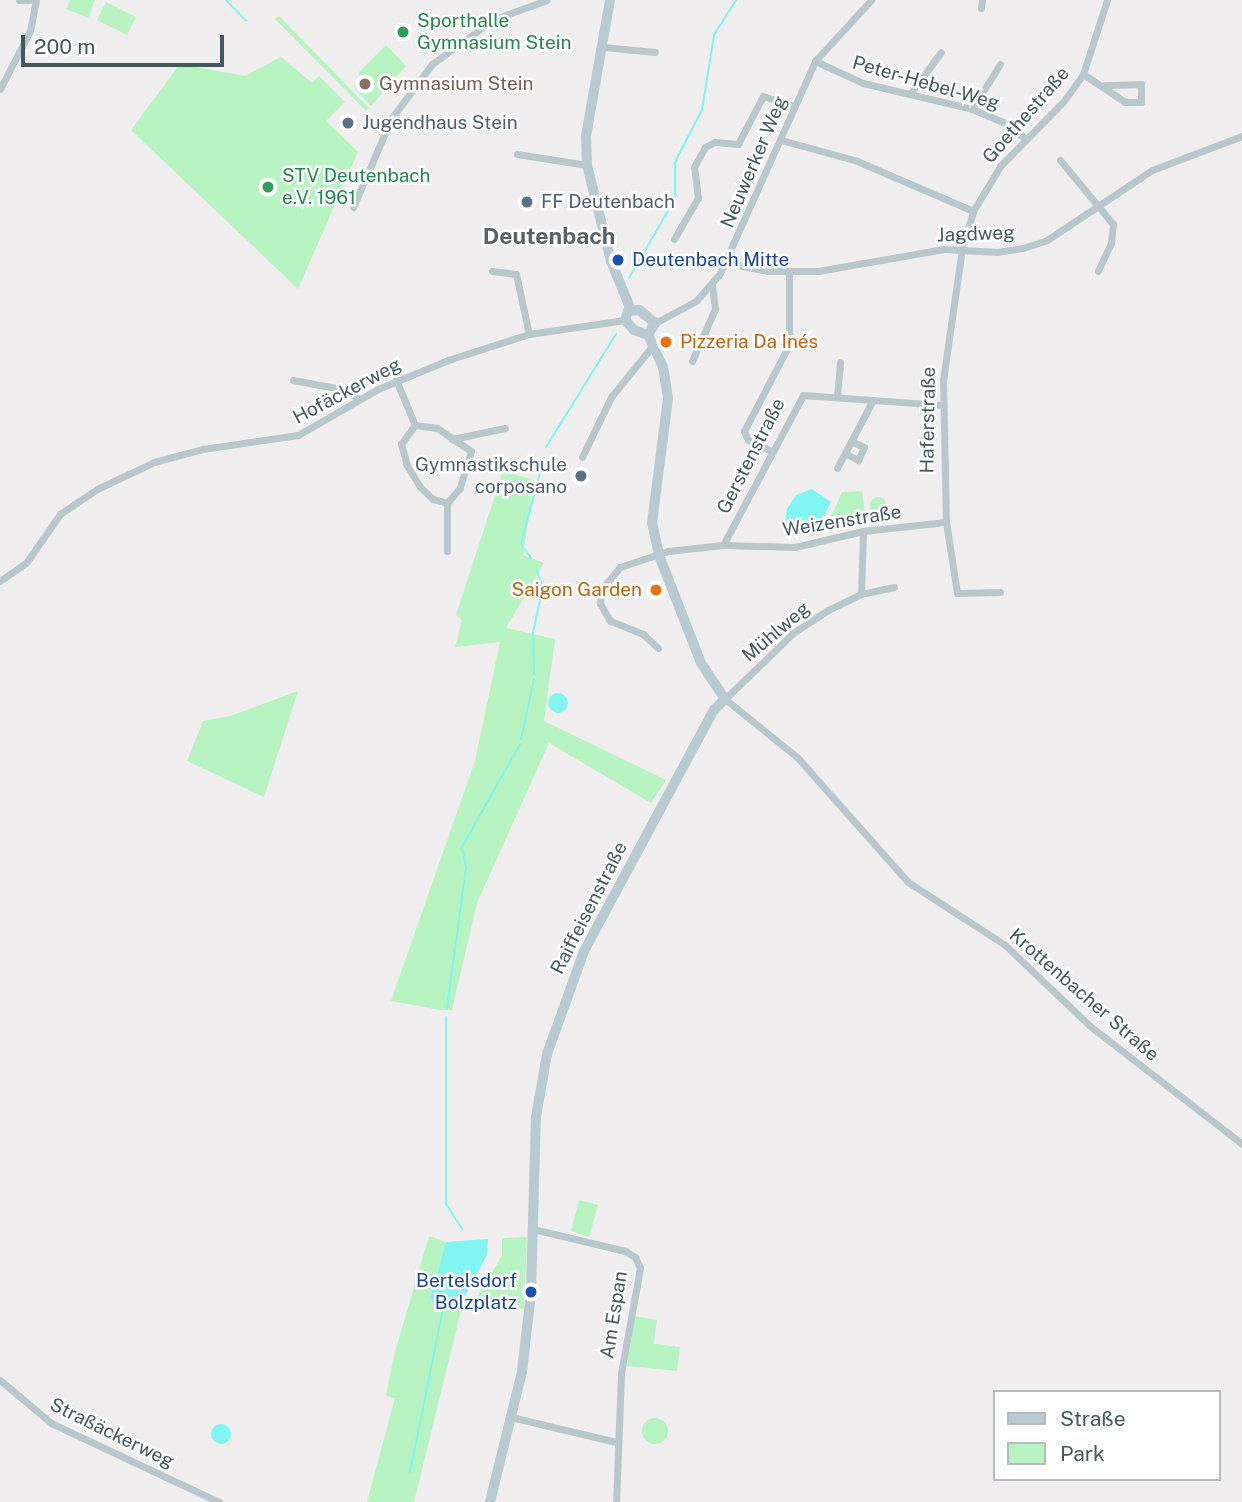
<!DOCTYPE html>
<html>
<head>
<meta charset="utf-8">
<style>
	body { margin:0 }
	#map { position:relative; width:1242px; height:1502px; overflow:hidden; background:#f1eeef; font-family:"Public Sans",sans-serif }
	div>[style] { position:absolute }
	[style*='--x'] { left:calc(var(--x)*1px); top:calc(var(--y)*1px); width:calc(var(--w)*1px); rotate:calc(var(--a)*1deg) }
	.green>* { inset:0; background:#b8f4c1 }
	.round { border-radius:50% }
	.water>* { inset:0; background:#81f5f2 }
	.stream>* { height:2px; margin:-1px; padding:0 1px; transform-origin:1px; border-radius:1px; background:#81f5f2 }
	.street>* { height:7px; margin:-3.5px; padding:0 3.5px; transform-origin:3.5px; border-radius:3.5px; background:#b9c8cd }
	.secondary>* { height:10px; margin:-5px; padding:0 5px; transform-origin:5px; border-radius:5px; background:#b8cbd3 }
	.dots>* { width:19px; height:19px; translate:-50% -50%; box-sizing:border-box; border:4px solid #fff; border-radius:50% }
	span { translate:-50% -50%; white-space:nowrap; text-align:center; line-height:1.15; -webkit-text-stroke:5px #fff; paint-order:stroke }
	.leisure-label { font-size:19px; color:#27864d }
	.left { translate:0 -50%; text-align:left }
	.street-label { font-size:19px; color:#45585e }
	.education-label { font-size:19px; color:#785e54 }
	.service-label { font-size:19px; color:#4e5e75 }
	.right { translate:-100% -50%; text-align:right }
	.transit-label { font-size:19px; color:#164399 }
	.food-label { font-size:19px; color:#c56008 }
	.quarter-label { font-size:23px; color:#5a6164; font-weight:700 }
	.legend { position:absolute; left:993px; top:1390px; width:228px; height:91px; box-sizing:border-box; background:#fff; border:2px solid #b5bcbf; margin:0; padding:9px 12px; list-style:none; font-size:21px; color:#45585e }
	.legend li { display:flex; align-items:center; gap:14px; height:35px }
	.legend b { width:35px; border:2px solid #b5bcbf }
	.scale { position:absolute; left:21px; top:35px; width:203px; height:32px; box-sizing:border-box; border:4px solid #45585e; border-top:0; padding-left:9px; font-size:21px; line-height:24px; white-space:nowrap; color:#45585e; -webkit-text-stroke:5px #fff; paint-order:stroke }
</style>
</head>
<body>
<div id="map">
	<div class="green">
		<div style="clip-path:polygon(70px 0,95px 0,88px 18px,66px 9px)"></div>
		<div style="clip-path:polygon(106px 2px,136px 17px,127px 35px,97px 20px)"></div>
		<div style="clip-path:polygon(279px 16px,369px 108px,366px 111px,275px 19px)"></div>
		<div style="clip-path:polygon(386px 45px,406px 66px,371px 106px,354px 88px,364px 79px,358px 73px)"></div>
		<div style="clip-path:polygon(281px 57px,312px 83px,319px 76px,345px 102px,326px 121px,358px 152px,298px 289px,131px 130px,180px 64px,245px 76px)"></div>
		<div style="clip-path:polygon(503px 471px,534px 480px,523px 555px,544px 563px,506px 628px,555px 639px,544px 721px,666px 780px,651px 803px,549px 743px,477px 903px,452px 1010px,440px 1010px,391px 1001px,475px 761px,500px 642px,455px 647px,462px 620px,456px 615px)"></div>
		<div style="clip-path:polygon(862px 491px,866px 523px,824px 532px,842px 492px)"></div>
		<div class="round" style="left:870px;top:497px;width:16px;height:16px"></div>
		<div style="clip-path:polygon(298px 691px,264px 797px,187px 761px,203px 721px,230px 716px)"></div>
		<div style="clip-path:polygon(579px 1200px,598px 1205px,589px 1237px,571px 1231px)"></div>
		<div style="clip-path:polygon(429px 1236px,446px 1242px,430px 1298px,461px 1311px,414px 1502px,367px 1502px,395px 1398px,386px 1396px,394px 1355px)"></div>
		<div style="clip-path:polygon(527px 1237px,524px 1309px,476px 1298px,502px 1256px,502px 1238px)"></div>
		<div style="clip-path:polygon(635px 1316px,657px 1320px,654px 1344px,680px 1347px,677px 1371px,627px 1366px)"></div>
		<div class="round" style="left:642px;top:1418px;width:26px;height:26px"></div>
	</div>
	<div class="water">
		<div style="clip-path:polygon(812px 489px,831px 502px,823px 517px,794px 534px,785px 522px,787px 509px,796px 495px)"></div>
		<div class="round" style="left:548px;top:693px;width:20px;height:20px"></div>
		<div style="clip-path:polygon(488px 1239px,487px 1255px,458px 1309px,443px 1308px,430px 1298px,446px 1242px)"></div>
		<div class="round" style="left:211px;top:1424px;width:20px;height:20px"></div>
	</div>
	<div class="stream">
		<div style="--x:226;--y:0;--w:29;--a:46"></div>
		<div style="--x:629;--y:278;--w:91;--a:-59.8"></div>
		<div style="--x:675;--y:199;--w:37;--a:-90"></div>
		<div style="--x:675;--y:162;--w:59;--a:-62.6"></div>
		<div style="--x:702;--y:110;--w:76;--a:-80.9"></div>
		<div style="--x:714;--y:35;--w:41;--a:-57.8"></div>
		<div style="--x:546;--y:447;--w:133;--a:-58.2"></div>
		<div style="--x:531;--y:558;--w:17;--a:-126"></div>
		<div style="--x:521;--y:544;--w:89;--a:-75"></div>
		<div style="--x:534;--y:674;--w:41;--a:-91.4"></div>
		<div style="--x:533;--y:633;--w:48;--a:-78"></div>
		<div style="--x:543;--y:586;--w:17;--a:-111"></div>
		<div style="--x:521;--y:739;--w:61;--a:-77.8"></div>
		<div style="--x:447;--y:1008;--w:142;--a:-82.3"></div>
		<div style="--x:466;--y:867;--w:20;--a:-101"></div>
		<div style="--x:462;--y:847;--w:118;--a:-60.6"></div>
		<div style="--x:446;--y:1017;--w:187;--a:90"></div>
		<div style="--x:446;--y:1204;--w:30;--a:57"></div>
		<div style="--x:410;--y:1472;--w:167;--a:-78.6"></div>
	</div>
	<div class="street">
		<div style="--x:19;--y:0;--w:17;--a:0"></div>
		<div style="--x:981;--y:8;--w:8;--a:-83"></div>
		<div style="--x:603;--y:47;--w:52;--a:5.5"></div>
		<div style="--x:815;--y:61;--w:53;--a:24.6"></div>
		<div style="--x:863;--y:83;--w:112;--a:13.4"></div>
		<div style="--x:972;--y:109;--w:34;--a:23"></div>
		<div style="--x:1003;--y:122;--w:29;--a:36"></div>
		<div style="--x:1083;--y:74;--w:50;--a:33.7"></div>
		<div style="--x:1125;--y:102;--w:16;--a:0"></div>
		<div style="--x:1141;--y:102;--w:18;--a:-90"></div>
		<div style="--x:1141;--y:84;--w:37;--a:178"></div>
		<div style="--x:0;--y:89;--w:65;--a:-62.7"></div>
		<div style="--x:30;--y:31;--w:32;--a:-79"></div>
		<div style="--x:910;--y:94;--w:52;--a:-53.6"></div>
		<div style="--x:972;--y:109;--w:53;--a:-58.1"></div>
		<div style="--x:781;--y:140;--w:79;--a:15.4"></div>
		<div style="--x:857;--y:161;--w:126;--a:23.3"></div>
		<div style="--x:517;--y:154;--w:71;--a:8.9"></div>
		<div style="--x:1060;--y:160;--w:83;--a:50.4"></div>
		<div style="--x:1113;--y:224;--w:19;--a:96"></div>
		<div style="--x:1111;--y:243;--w:31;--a:115"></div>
		<div style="--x:353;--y:207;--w:96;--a:-66.6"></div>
		<div style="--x:391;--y:119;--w:69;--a:-53.3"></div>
		<div style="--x:432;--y:64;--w:77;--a:-36"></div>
		<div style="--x:494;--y:19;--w:56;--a:-19.7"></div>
		<div style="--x:674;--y:239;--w:48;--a:-59.7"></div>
		<div style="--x:698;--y:198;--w:31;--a:-97"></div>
		<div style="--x:694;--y:167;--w:23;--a:-61"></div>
		<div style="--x:705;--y:147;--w:11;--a:-27"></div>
		<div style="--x:715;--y:142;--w:23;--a:5"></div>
		<div style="--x:738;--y:144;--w:54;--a:-62.5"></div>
		<div style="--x:763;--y:96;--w:33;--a:18"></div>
		<div style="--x:727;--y:263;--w:42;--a:11"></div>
		<div style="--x:768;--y:271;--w:50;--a:0"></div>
		<div style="--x:818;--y:271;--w:128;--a:-9.9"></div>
		<div style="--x:944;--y:249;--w:53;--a:3.2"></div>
		<div style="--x:997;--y:252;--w:26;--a:-9"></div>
		<div style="--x:1023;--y:248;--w:25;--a:-18"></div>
		<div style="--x:1047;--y:240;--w:126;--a:-33.7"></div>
		<div style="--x:1152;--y:170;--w:96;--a:-20.7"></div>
		<div style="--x:492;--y:271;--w:24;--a:7"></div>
		<div style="--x:516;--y:274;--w:61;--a:77.8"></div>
		<div style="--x:655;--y:323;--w:47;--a:-28.2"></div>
		<div style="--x:696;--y:301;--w:35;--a:-49"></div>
		<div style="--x:719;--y:275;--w:235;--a:-65.8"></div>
		<div style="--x:815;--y:61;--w:83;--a:-47.4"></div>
		<div style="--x:692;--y:361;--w:57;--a:-66.1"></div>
		<div style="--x:715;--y:309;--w:24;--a:-97"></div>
		<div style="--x:293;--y:380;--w:49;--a:10.6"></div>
		<div style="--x:341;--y:389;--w:21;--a:28"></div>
		<div style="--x:396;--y:380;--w:49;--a:67.1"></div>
		<div style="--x:837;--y:397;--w:35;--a:-85"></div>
		<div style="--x:415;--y:425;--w:22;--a:8"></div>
		<div style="--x:437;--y:428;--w:41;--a:34.1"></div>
		<div style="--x:471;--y:451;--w:39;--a:107"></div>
		<div style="--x:460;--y:488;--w:20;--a:131"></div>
		<div style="--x:447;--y:503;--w:15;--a:-164"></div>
		<div style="--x:433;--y:499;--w:18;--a:-137"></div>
		<div style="--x:420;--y:487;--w:26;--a:-121"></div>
		<div style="--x:407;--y:465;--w:22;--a:-106"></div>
		<div style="--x:401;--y:444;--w:24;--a:-54"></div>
		<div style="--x:452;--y:439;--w:54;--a:-11.7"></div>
		<div style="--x:771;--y:451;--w:25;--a:-154"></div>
		<div style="--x:748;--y:440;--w:10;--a:-114"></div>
		<div style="--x:744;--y:431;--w:97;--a:-62.4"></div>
		<div style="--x:789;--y:345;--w:74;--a:-90"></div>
		<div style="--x:845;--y:453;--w:15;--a:28"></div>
		<div style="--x:858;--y:460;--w:14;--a:-65"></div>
		<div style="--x:864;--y:447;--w:14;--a:-155"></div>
		<div style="--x:582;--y:457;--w:67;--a:-64.2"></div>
		<div style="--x:611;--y:397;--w:68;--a:-50.9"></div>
		<div style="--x:837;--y:468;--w:75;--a:-62.1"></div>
		<div style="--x:447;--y:503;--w:48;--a:90"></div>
		<div style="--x:723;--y:545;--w:170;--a:-61.9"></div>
		<div style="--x:803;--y:395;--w:138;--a:4.1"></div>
		<div style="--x:0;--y:581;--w:32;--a:-35"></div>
		<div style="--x:26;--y:563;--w:60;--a:-55.2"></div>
		<div style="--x:60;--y:514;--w:45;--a:-34"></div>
		<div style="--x:97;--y:489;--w:63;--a:-25.3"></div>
		<div style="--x:154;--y:462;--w:51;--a:-14.9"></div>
		<div style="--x:203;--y:449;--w:96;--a:-8.4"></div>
		<div style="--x:298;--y:435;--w:92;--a:-29.9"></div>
		<div style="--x:378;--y:389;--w:76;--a:-22.5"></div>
		<div style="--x:448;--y:360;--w:85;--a:-17.8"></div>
		<div style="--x:529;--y:334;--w:97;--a:-8.3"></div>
		<div style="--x:894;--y:587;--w:34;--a:168"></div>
		<div style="--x:861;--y:594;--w:37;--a:154"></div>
		<div style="--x:828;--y:610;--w:42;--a:146.7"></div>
		<div style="--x:793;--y:633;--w:95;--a:135.9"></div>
		<div style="--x:725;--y:699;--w:92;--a:38.9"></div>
		<div style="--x:797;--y:757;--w:167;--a:48.4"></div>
		<div style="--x:908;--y:882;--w:116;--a:33"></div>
		<div style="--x:1005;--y:945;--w:117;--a:43.6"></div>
		<div style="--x:1090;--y:1026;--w:192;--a:37.8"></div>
		<div style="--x:1000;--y:592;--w:43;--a:178.7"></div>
		<div style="--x:957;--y:593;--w:72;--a:-98.8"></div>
		<div style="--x:946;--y:522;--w:142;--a:-91.2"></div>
		<div style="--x:943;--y:380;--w:133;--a:-81.8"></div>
		<div style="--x:962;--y:248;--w:39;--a:-73"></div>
		<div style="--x:973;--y:211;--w:54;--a:-58.7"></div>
		<div style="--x:1001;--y:165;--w:88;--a:-45.5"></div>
		<div style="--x:1063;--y:102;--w:34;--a:-54"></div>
		<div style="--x:1083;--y:74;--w:78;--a:-72"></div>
		<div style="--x:861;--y:594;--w:63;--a:-88.2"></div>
		<div style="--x:658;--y:648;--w:21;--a:-137"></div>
		<div style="--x:643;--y:634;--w:35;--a:-158"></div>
		<div style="--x:610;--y:621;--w:21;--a:-119"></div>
		<div style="--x:600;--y:603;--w:14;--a:-82"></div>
		<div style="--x:602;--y:589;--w:28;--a:-51"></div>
		<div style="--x:620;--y:567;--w:51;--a:-18.4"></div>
		<div style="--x:668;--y:551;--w:55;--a:-6.2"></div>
		<div style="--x:723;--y:545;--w:72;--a:1.6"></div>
		<div style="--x:795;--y:547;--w:70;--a:-13.2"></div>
		<div style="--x:863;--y:531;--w:83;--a:-6.2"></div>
		<div style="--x:533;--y:1229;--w:95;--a:13.4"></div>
		<div style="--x:625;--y:1251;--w:12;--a:31"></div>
		<div style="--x:635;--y:1257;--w:12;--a:66"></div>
		<div style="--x:640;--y:1268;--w:108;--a:100.2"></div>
		<div style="--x:621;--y:1374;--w:128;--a:92.2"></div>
		<div style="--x:0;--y:1380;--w:67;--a:40.1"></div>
		<div style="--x:51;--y:1423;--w:186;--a:25.2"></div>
		<div style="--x:511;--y:1417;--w:108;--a:13.4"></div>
	</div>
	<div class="secondary">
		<div style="--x:610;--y:0;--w:138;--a:100"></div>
		<div style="--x:586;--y:136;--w:29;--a:88"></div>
		<div style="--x:587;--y:165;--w:99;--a:76"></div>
		<div style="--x:611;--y:261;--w:53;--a:67.8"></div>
		<div style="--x:639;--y:310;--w:21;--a:39"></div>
		<div style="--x:655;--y:323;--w:14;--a:120"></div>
		<div style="--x:648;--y:335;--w:15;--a:-160"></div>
		<div style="--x:634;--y:330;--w:13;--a:-132"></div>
		<div style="--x:625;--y:320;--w:9;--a:-72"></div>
		<div style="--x:628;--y:311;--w:11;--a:-5"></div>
		<div style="--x:490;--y:1502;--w:134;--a:-76.2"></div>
		<div style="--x:522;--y:1372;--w:81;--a:-83.6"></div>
		<div style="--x:531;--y:1292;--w:175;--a:-88.4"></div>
		<div style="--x:536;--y:1117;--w:64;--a:-80.1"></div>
		<div style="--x:547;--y:1054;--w:109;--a:-70.2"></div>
		<div style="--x:584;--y:951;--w:274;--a:-61.7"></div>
		<div style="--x:714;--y:710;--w:16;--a:-45"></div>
		<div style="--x:725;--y:699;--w:43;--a:-123.7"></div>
		<div style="--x:701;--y:663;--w:116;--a:-111.3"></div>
		<div style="--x:659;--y:555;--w:33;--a:-102"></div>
		<div style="--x:652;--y:523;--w:126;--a:-82.7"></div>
		<div style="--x:668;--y:398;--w:31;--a:-99"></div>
		<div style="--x:663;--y:367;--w:35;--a:-115"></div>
	</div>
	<div class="dots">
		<div style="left:403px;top:32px;background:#2e9e5b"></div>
		<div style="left:365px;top:84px;background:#8d6e63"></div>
		<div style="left:348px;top:123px;background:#5c6f8a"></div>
		<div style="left:268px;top:187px;background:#2e9e5b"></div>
		<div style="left:527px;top:202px;background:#5c6f8a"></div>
		<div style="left:618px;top:260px;background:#1a4fb4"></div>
		<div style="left:666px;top:342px;background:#e8710a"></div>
		<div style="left:581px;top:476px;background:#5c6f8a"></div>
		<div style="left:656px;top:590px;background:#e8710a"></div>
		<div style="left:531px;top:1292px;background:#1a4fb4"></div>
	</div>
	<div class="leisure-label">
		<span class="left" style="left:417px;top:32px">Sporthalle<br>Gymnasium Stein</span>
		<span class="left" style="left:282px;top:187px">STV Deutenbach<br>e.V. 1961</span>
	</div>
	<div class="street-label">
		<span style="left:926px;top:83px;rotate:16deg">Peter-Hebel-Weg</span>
		<span style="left:1026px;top:115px;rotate:-49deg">Goethestraße</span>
		<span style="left:754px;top:162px;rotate:-67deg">Neuwerker Weg</span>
		<span style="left:976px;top:234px;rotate:-2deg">Jagdweg</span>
		<span style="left:347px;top:391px;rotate:-28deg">Hofäckerweg</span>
		<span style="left:928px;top:420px;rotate:-89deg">Haferstraße</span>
		<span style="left:751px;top:456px;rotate:-63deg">Gerstenstraße</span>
		<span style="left:842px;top:521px;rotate:-9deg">Weizenstraße</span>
		<span style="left:776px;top:632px;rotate:-40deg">Mühlweg</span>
		<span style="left:589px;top:908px;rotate:-63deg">Raiffeisenstraße</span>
		<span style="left:1084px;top:995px;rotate:41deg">Krottenbacher Straße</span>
		<span style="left:614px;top:1315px;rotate:-81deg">Am Espan</span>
		<span style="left:112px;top:1433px;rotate:26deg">Straßäckerweg</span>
	</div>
	<div class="education-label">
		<span class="left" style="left:379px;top:84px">Gymnasium Stein</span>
	</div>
	<div class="service-label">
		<span class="left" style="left:362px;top:123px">Jugendhaus Stein</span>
		<span class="left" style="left:541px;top:202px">FF Deutenbach</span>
		<span class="right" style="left:567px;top:476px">Gymnastikschule<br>corposano</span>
	</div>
	<div class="transit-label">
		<span class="left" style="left:632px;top:260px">Deutenbach Mitte</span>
		<span class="right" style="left:517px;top:1292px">Bertelsdorf<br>Bolzplatz</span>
	</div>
	<div class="food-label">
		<span class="left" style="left:680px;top:342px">Pizzeria Da Inés</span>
		<span class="right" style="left:642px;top:590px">Saigon Garden</span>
	</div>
	<div class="quarter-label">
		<span style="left:549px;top:236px">Deutenbach</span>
	</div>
	<ul class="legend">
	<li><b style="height:9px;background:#b8cbd3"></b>Straße</li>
	<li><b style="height:19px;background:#b8f4c1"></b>Park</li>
	</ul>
	<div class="scale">200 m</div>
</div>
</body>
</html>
